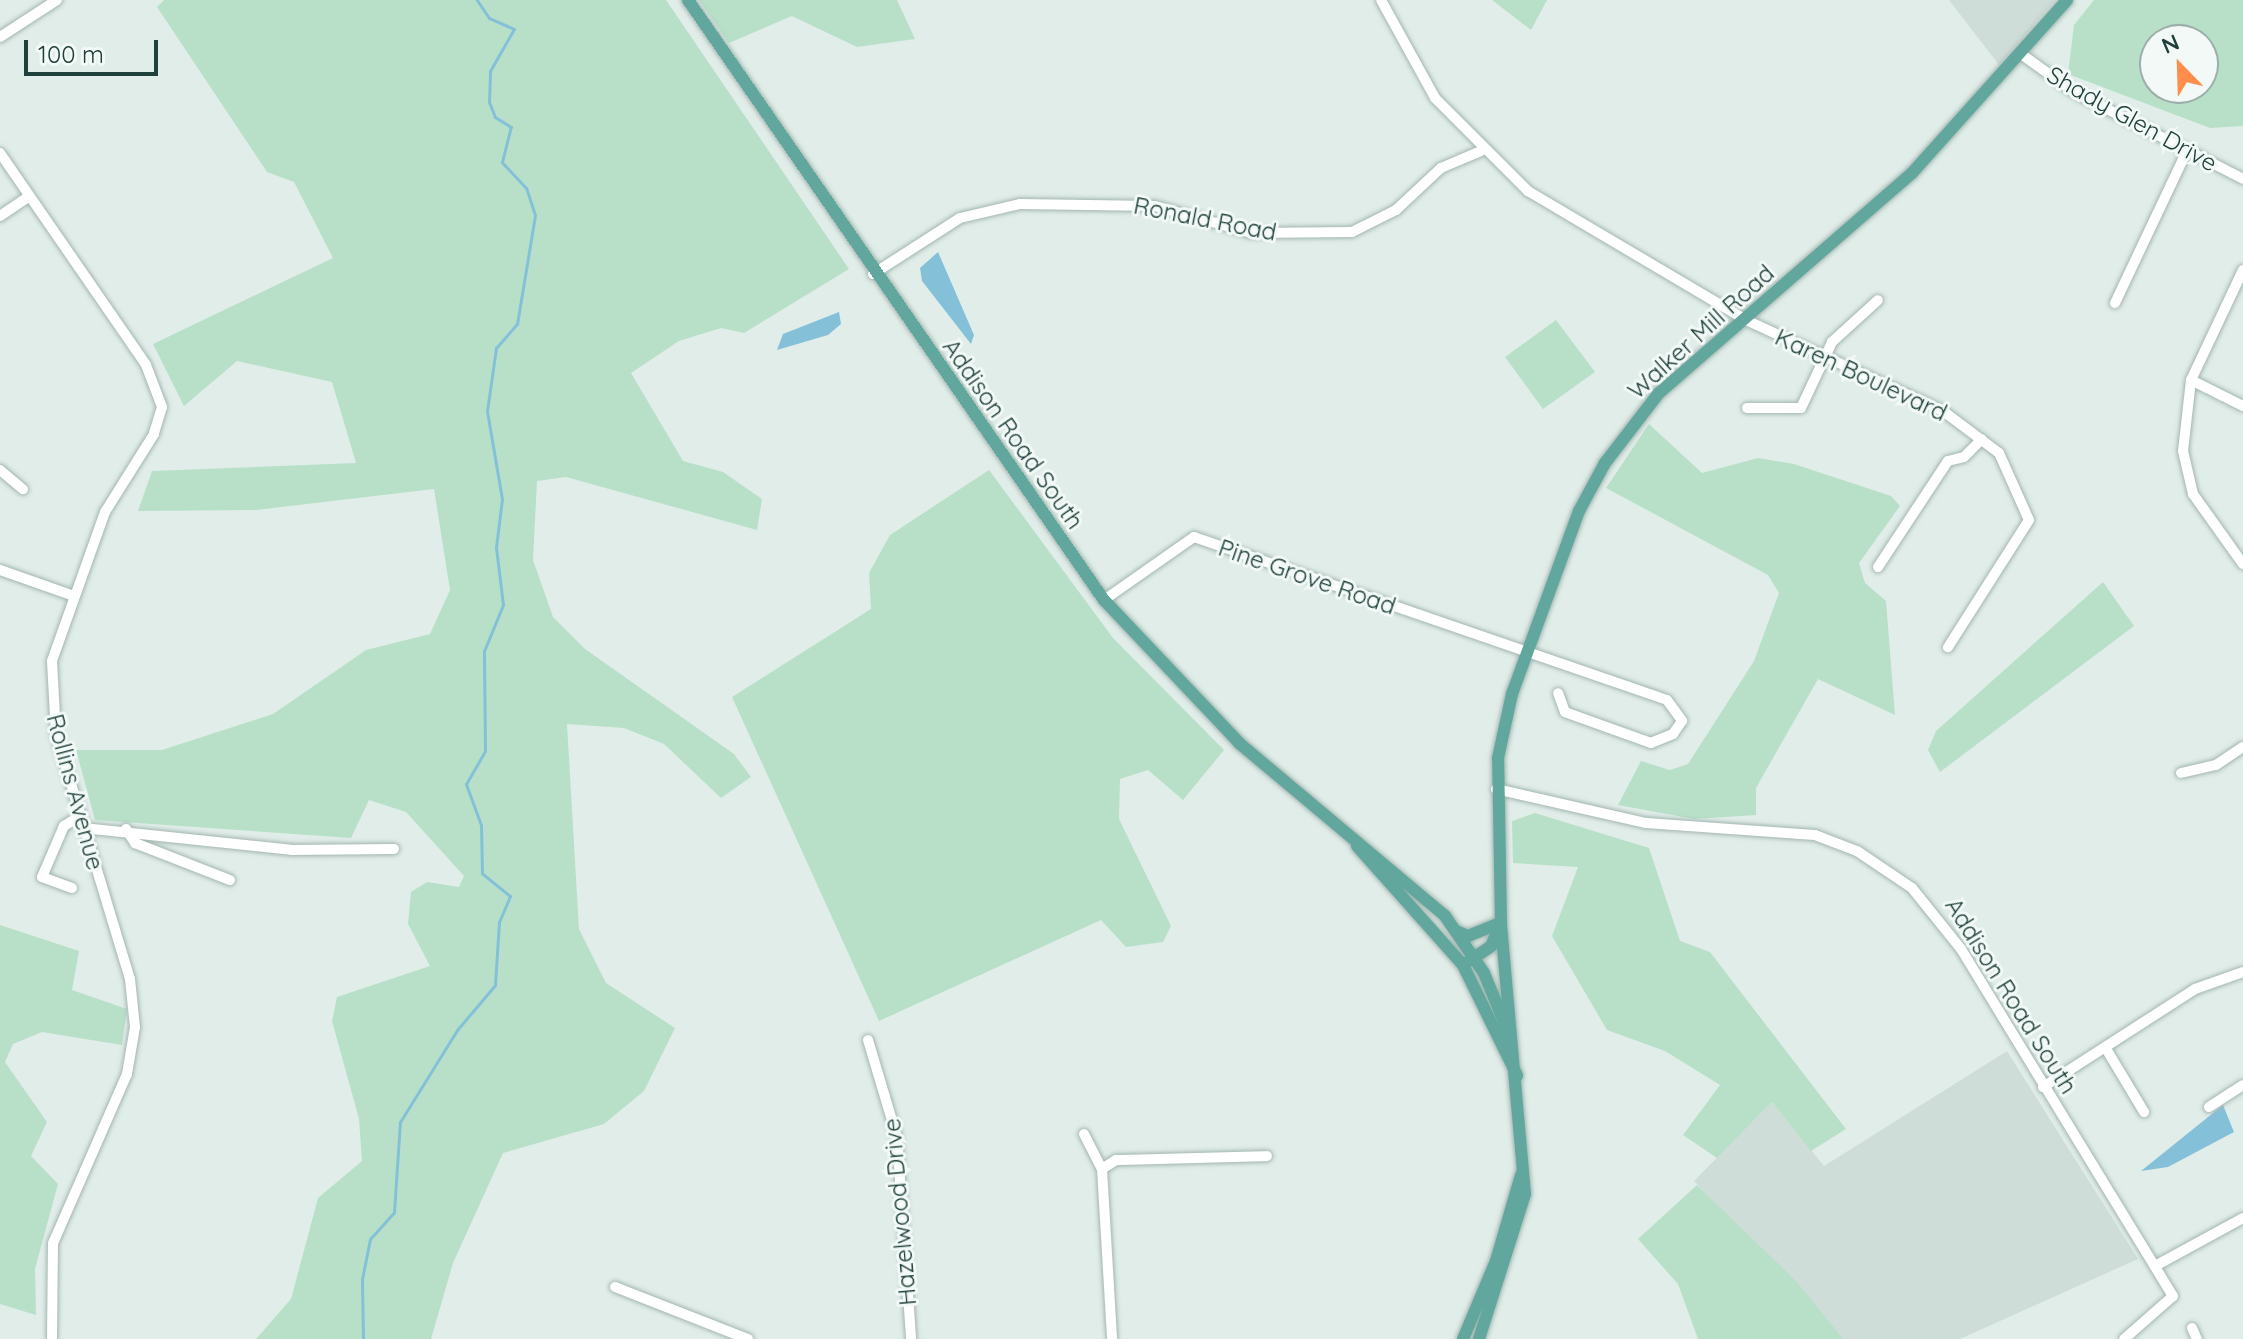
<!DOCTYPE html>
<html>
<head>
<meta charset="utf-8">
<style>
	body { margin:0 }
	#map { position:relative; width:2243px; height:1339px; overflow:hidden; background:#e1ede9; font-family:Quicksand,sans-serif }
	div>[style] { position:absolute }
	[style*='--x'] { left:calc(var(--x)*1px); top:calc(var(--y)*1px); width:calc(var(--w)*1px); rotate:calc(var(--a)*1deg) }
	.built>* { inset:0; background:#cfddd8 }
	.green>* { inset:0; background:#b8e0c8 }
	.water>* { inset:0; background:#84c1d8 }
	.stream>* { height:3px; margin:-1.5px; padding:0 1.5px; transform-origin:1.5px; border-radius:1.5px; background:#84c1d8 }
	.roads { filter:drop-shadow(0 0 2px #a3b6b1) drop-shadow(0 0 2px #a3b6b1) }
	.minor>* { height:10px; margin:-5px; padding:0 5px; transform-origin:5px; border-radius:5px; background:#fff }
	.major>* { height:12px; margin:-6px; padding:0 6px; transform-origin:6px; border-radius:6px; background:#61a79d }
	span { translate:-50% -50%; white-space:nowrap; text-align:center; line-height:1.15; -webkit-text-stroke:6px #f2f9f6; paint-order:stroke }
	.street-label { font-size:24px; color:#1f403b }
	.north { position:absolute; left:2139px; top:24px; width:80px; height:80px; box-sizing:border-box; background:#f2f9f6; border:2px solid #9eafab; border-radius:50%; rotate:337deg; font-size:22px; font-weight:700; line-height:32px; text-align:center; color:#1f403b }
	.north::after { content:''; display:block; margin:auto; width:28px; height:36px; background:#ff8e4d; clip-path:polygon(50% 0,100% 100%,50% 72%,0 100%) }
	.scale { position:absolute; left:24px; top:40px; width:134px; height:36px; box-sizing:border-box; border:4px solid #1f403b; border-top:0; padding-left:10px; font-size:24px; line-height:28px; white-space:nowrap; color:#1f403b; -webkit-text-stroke:6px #f2f9f6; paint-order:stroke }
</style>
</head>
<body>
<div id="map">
	<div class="built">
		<div style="clip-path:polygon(1949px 0,2055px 0,1999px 65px)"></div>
		<div style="clip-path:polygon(2007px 1051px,2138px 1259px,1960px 1339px,1843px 1339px,1694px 1181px,1772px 1102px,1824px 1166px)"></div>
	</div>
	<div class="green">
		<div style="clip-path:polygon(164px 0,666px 0,849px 269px,744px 333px,721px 328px,679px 341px,631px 373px,683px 461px,723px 472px,762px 499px,757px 530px,566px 477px,537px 481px,533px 560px,553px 617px,585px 649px,734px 754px,751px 777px,721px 798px,664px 744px,624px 728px,567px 724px,579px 929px,606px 983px,675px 1028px,644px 1091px,604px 1124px,503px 1153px,453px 1263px,431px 1339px,256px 1339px,291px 1299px,318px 1198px,362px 1161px,359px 1119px,332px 1021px,337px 997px,430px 966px,408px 924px,411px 892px,427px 882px,459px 887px,464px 876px,406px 812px,369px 800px,351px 838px,95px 820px,76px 750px,162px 750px,273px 714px,366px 650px,430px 634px,450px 590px,434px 489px,256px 510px,138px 511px,152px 471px,356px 463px,332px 382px,237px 361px,184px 406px,153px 344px,333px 258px,294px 182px,267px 172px,157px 7px)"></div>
		<div style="clip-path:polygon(699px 0,897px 0,915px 39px,857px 47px,792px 16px,729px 43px)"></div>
		<div style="clip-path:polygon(1492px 0,1547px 0,1531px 30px)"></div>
		<div style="clip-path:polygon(evenodd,2094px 0,2243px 0,2243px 126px,2210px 128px,2068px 74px,2074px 25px,2094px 0,2155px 40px,2203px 40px,2203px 88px,2155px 88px,2155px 40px)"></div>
		<div style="clip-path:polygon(1556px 320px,1595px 372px,1543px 409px,1505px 357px)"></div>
		<div style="clip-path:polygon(1649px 424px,1702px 473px,1758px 458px,1794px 464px,1891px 496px,1900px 506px,1859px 563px,1865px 583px,1886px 601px,1895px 715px,1818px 679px,1756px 788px,1756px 815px,1694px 819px,1618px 805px,1641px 761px,1670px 770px,1688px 764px,1754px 661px,1779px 593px,1768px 575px,1606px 488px)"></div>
		<div style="clip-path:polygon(989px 470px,1113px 638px,1224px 750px,1183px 800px,1148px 770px,1120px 779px,1119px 819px,1171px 926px,1163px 942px,1126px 947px,1101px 920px,879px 1021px,732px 697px,871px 609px,869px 573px,890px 535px)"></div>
		<div style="clip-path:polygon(2103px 582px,2134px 626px,1940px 772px,1928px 750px,1936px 731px)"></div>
		<div style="clip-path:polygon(1535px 813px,1649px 848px,1680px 941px,1710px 952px,1846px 1129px,1811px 1151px,1772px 1102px,1717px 1158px,1683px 1135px,1720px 1085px,1665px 1051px,1607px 1030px,1552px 936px,1578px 867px,1513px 863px,1512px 821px)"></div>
		<div style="clip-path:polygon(0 925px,79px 951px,72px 990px,127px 1009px,122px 1045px,42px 1032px,13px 1044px,5px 1062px,47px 1122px,31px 1156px,58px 1184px,35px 1269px,36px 1315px,0 1304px)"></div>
		<div style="clip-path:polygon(1697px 1185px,1797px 1282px,1843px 1339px,1698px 1339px,1678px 1284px,1638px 1239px)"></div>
	</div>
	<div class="water">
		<div style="clip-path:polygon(938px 252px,974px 335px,971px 344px,922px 281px,920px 268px)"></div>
		<div style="clip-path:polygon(839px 312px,841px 324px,828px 335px,777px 350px,783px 334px)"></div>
		<div style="clip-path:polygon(2223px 1105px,2234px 1132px,2168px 1167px,2141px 1171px)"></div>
	</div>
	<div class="stream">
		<div style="--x:363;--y:1339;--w:60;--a:-91"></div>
		<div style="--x:362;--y:1279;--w:41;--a:-78.7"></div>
		<div style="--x:370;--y:1239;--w:36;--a:-48"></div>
		<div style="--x:394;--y:1212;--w:90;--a:-86.2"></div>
		<div style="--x:400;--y:1122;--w:108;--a:-58.2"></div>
		<div style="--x:457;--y:1030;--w:59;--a:-49.8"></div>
		<div style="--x:495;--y:985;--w:63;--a:-86.4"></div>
		<div style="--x:499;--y:922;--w:28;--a:-67"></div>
		<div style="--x:510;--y:896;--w:36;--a:-141"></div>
		<div style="--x:482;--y:873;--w:48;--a:-91.2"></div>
		<div style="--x:481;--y:825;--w:44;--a:-110.1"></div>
		<div style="--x:466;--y:784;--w:38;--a:-60"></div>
		<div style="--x:485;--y:751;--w:100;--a:-90.6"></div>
		<div style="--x:484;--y:651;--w:50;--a:-67.6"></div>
		<div style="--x:503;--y:605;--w:58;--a:-96.9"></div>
		<div style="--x:496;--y:547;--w:48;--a:-82.9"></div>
		<div style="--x:502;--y:499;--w:89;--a:-99.7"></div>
		<div style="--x:487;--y:411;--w:64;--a:-81.9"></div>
		<div style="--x:496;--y:348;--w:32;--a:-49"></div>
		<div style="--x:517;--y:324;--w:110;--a:-80.6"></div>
		<div style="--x:535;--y:215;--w:28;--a:-108"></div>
		<div style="--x:526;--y:188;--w:35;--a:-133"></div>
		<div style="--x:502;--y:162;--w:36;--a:-76"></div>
		<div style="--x:511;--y:127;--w:19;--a:-148"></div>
		<div style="--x:495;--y:117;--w:16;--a:-112"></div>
		<div style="--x:489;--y:102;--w:31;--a:-88"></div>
		<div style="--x:490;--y:71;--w:48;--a:-60.3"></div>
		<div style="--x:514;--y:29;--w:27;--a:-156"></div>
		<div style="--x:489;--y:18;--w:22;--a:-124"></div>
	</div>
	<div class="roads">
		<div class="minor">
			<div style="--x:1381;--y:0;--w:112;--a:61.1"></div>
			<div style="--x:1435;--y:98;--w:132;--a:45"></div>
			<div style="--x:1528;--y:191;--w:253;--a:30.6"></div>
			<div style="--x:1746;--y:320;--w:217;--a:24.8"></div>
			<div style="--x:1943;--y:411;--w:70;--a:36.9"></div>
			<div style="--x:1999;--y:453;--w:73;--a:65.9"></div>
			<div style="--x:2029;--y:520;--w:151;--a:122.5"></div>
			<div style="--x:0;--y:37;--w:68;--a:-33"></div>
			<div style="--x:2024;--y:56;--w:62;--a:35.8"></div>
			<div style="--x:2074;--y:92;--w:190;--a:27.2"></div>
			<div style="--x:0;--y:153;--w:257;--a:55.4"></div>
			<div style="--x:146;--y:365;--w:45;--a:69.1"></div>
			<div style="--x:162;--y:407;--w:28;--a:107"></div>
			<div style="--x:154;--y:434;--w:92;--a:122.1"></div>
			<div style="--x:105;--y:512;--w:158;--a:109.6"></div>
			<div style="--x:52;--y:661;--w:73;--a:86.9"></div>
			<div style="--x:56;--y:734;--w:256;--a:73.2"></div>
			<div style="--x:130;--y:979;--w:48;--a:84.1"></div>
			<div style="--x:135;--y:1027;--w:48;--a:99.7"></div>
			<div style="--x:127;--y:1074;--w:184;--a:113.6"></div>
			<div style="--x:53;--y:1243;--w:96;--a:90.6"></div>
			<div style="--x:0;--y:216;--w:34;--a:-34"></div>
			<div style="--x:2243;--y:270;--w:122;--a:115.3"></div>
			<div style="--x:2191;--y:380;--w:71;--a:96.4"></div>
			<div style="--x:2183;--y:451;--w:44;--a:76.9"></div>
			<div style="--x:2193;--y:494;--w:86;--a:54.5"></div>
			<div style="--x:873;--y:274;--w:103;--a:-32.8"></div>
			<div style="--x:960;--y:218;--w:62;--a:-13.1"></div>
			<div style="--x:1020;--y:204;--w:135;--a:0.8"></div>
			<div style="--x:1155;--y:206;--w:101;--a:15.6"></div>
			<div style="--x:1252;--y:233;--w:100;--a:-0.6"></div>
			<div style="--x:1352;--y:232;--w:49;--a:-26.6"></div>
			<div style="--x:1396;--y:210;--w:62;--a:-43"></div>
			<div style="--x:1441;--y:168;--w:43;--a:-23"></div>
			<div style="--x:2115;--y:303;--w:168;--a:-64.7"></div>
			<div style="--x:2191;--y:380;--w:58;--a:26.6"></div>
			<div style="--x:1747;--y:408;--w:54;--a:0"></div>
			<div style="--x:1801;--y:408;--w:73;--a:-64.8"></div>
			<div style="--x:1832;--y:342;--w:62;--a:-42.4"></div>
			<div style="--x:0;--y:470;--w:30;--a:40"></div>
			<div style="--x:1878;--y:567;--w:127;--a:-56.6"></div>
			<div style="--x:1948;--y:461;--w:16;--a:-14"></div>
			<div style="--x:1964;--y:457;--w:25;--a:-45"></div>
			<div style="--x:0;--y:570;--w:75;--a:19.4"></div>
			<div style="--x:1104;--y:600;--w:110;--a:-35"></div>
			<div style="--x:1194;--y:537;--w:500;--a:19.01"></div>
			<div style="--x:1667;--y:700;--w:26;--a:54"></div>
			<div style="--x:1682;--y:721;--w:16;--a:125"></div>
			<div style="--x:1673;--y:734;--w:24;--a:158"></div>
			<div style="--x:1651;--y:743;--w:91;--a:-160.2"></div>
			<div style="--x:1565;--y:712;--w:20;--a:-110"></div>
			<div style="--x:2181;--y:773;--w:36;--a:-13"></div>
			<div style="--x:2216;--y:765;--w:32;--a:-34"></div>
			<div style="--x:1496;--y:789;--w:154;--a:12.8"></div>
			<div style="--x:1646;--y:823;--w:169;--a:4.1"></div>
			<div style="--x:1815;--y:835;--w:45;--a:20.9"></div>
			<div style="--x:1857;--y:851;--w:66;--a:33.9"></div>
			<div style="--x:1912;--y:888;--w:78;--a:51.2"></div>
			<div style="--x:1961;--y:949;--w:407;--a:58.6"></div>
			<div style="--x:2173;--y:1296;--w:65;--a:138.7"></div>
			<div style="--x:83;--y:828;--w:209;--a:6"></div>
			<div style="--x:291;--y:850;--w:103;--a:-0.6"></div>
			<div style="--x:126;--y:829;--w:17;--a:57"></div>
			<div style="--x:135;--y:843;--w:102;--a:21.3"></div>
			<div style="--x:72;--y:888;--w:32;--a:-160"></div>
			<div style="--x:42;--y:877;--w:56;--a:-66.7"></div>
			<div style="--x:64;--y:826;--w:19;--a:-32"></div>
			<div style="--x:868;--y:1040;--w:101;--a:73.4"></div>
			<div style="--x:897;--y:1137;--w:202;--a:86"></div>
			<div style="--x:2105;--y:1047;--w:76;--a:59"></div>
			<div style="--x:2043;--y:1087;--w:181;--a:-32.8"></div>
			<div style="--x:2195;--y:989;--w:51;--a:-19.5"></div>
			<div style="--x:2209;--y:1107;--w:40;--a:-32.9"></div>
			<div style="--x:1084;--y:1134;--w:39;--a:63"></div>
			<div style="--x:1102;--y:1169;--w:170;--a:86.6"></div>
			<div style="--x:1102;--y:1169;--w:17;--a:-33"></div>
			<div style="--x:1116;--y:1160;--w:151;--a:-1.5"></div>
			<div style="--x:2155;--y:1266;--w:100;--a:-28.6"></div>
			<div style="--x:615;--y:1287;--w:143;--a:21.4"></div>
			<div style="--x:2192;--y:1328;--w:12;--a:66"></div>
		</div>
		<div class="major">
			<div style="--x:688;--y:0;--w:730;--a:55.27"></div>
			<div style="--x:1104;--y:600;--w:197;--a:46.6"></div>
			<div style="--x:1239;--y:743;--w:269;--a:40"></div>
			<div style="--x:1445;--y:916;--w:69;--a:55.6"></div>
			<div style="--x:1484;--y:973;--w:68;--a:67.6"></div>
			<div style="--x:1357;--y:846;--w:159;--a:48.3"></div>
			<div style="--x:1463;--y:965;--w:123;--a:63.9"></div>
			<div style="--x:1456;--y:931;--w:13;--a:23"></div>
			<div style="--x:1468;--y:936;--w:35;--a:-22"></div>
			<div style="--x:1469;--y:961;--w:27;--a:-34"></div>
			<div style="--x:1491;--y:946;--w:23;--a:-67"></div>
			<div style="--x:1463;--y:1339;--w:85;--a:-67.1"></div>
			<div style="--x:1496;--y:1261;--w:90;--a:-73.8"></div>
			<div style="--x:1479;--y:1339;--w:152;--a:-72.4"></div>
			<div style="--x:1525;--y:1194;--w:272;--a:-95.1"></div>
			<div style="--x:1501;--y:923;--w:165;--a:-91"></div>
			<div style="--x:1498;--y:758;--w:66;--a:-77.7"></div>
			<div style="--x:1512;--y:694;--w:195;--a:-69.9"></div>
			<div style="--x:1579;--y:511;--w:55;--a:-61.6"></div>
			<div style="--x:1605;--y:463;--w:88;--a:-52.4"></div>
			<div style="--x:1659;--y:393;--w:335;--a:-41"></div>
			<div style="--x:1912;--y:173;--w:232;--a:-48.1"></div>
		</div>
	</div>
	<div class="street-label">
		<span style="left:2132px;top:119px;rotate:29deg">Shady Glen Drive</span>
		<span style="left:1205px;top:219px;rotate:11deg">Ronald Road</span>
		<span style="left:1701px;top:332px;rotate:-42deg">Walker Mill Road</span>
		<span style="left:1861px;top:375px;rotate:25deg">Karen Boulevard</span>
		<span style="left:1013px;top:434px;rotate:55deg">Addison Road South</span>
		<span style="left:1307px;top:577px;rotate:19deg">Pine Grove Road</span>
		<span style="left:75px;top:792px;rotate:75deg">Rollins Avenue</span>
		<span style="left:2011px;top:996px;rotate:58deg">Addison Road South</span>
		<span style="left:900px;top:1212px;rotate:-95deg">Hazelwood Drive</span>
	</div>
	<div class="north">N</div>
	<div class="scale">100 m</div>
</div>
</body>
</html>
